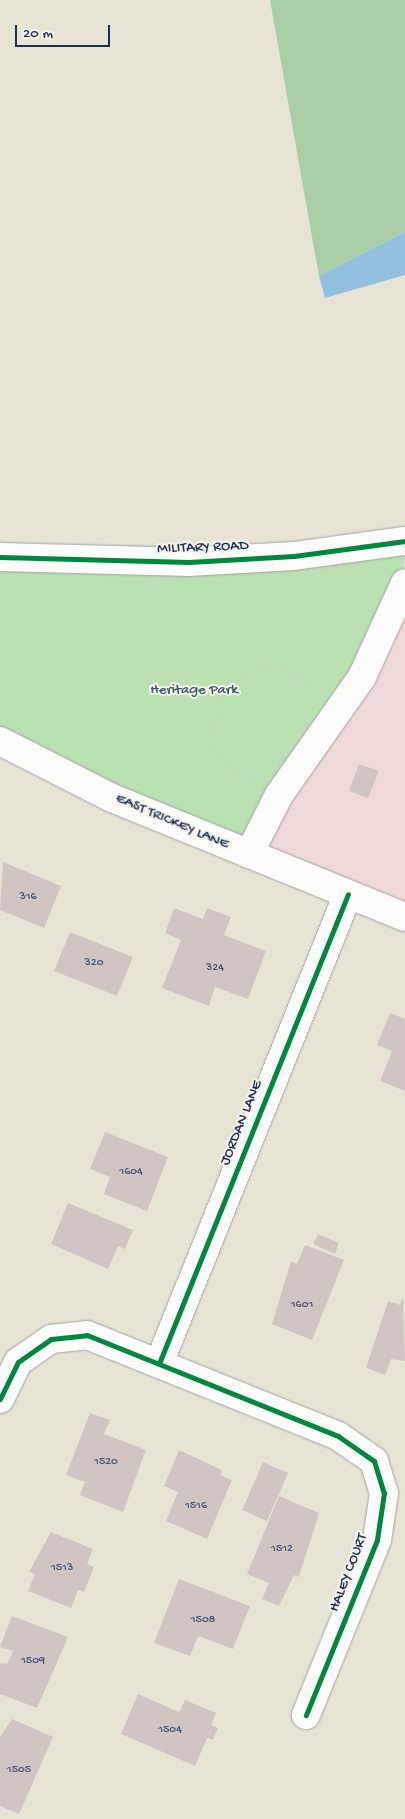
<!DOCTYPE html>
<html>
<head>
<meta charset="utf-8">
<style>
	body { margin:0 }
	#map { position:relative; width:405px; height:1819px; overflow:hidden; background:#e7e4d6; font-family:"Gochi Hand",sans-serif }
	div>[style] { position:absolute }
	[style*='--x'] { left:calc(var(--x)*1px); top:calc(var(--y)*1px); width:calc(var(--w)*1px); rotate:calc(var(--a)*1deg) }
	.built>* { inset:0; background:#efd8d8 }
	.green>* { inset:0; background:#bae0b3 }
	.forest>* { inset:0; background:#aacea7 }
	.water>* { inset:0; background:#94c0e0 }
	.building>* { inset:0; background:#d1c5c4 }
	.path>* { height:3px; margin-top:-1.5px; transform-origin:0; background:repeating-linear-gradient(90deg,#cacbcc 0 1px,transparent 0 5px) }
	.roads { filter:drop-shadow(0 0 1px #a5a6a4) drop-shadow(0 0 1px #a5a6a4) }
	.minor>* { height:28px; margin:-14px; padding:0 14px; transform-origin:14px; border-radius:14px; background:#fbfbf9 }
	.major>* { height:28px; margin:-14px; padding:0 14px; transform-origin:14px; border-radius:14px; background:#fbfbf9 }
	.cycleway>* { height:5px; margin:-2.5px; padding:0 2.5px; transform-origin:2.5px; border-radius:2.5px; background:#00873e }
	span { translate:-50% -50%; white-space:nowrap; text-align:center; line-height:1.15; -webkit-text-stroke:4px #f7f3e8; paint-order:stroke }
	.number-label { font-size:12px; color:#485478 }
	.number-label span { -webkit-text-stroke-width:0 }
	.street-label { font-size:15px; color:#1b2f5e }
	.park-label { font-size:15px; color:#3a5a6c }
	.scale { position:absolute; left:15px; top:25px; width:95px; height:22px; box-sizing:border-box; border:2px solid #1b2f5e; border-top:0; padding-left:6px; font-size:15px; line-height:18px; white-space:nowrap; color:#1b2f5e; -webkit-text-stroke:4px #f7f3e8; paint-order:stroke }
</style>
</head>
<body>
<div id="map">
	<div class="built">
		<div style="clip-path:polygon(405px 583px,405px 917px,249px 854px)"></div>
	</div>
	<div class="green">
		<div style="clip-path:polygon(403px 542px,405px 583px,249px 854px,0 741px,0 557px)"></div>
	</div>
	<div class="forest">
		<div style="clip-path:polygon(270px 0,405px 0,405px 232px,319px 276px)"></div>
	</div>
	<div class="water">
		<div style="clip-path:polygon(405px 232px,405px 275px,325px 298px,319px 276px)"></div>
	</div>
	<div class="building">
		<div style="clip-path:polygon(359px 764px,379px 771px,368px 798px,349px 791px)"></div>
		<div style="clip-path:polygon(3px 862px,61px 886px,44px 928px,0 910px)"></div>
		<div style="clip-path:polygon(174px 908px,203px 919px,207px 908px,231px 917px,224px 935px,266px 951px,248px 999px,215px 987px,209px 1006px,162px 988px,181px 940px,165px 933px)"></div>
		<div style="clip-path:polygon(70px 932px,133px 957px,117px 996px,54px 971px)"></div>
		<div style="clip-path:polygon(390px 1013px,405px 1019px,405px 1091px,380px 1081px,392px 1051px,377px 1045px)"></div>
		<div style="clip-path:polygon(105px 1132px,168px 1157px,147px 1211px,104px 1194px,110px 1177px,90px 1169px)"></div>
		<div style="clip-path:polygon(68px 1203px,133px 1230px,125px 1249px,118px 1246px,108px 1269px,51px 1244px)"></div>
		<div style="clip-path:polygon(318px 1234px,339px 1243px,335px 1254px,313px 1244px)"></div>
		<div style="clip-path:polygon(305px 1245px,344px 1260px,312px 1340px,272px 1324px,291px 1261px,297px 1264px)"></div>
		<div style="clip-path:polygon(403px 1296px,405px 1361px,391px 1359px,385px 1375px,366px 1368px,388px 1301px,400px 1305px)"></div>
		<div style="clip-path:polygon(90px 1413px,110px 1420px,104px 1434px,146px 1450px,123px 1512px,80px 1495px,85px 1482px,66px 1475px)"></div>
		<div style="clip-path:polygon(179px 1450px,222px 1470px,220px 1475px,232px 1480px,207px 1539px,166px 1521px,178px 1492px,164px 1486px)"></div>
		<div style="clip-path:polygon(263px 1462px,288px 1473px,267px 1521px,242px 1510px)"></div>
		<div style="clip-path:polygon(279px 1496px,319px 1513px,299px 1577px,294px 1575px,279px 1606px,262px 1599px,269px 1583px,247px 1574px)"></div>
		<div style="clip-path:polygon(51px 1532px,93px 1549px,87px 1564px,94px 1567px,84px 1592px,78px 1590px,71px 1608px,28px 1591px,35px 1574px,29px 1572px)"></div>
		<div style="clip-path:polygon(179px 1579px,250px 1606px,233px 1649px,198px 1636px,190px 1656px,154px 1643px)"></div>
		<div style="clip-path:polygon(12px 1616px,68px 1637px,37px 1708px,0 1694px,0 1663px,7px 1664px,13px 1651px,0 1647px)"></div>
		<div style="clip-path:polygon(138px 1694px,179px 1712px,185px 1700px,216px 1713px,211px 1725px,218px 1728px,213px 1740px,207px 1738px,195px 1766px,121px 1734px)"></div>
		<div style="clip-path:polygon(12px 1719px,53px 1737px,19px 1814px,0 1806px,0 1737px)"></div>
	</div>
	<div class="path">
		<div style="--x:252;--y:781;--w:37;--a:-144"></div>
		<div style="--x:222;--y:759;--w:16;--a:-120"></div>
		<div style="--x:214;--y:745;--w:18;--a:-93"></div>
		<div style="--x:213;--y:727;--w:44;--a:-69.9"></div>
		<div style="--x:228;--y:686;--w:18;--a:-38"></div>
		<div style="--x:242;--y:675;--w:30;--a:-14"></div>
		<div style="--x:271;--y:668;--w:22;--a:13"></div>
		<div style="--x:292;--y:673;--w:30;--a:33"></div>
	</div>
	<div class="roads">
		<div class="minor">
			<div style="--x:0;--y:557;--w:189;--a:1.5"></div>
			<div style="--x:189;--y:562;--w:105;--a:-3.3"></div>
			<div style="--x:294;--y:556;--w:112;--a:-7.7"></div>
			<div style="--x:249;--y:854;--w:66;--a:-63"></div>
			<div style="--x:279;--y:795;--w:144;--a:-54.9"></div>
			<div style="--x:362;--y:677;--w:103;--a:-65.4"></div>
			<div style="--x:160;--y:1361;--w:503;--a:-68.07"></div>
			<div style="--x:0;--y:1399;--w:41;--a:-64.1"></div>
			<div style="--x:18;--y:1362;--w:40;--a:-34.9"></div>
			<div style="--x:51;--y:1339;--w:36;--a:-6"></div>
			<div style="--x:87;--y:1335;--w:271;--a:21.9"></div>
			<div style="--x:338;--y:1436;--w:44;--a:34.8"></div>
			<div style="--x:374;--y:1461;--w:34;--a:73"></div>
			<div style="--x:384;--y:1493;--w:48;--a:98.5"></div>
			<div style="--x:377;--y:1540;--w:189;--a:112.1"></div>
		</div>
		<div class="major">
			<div style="--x:0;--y:741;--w:126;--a:27"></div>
			<div style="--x:112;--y:798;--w:316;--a:22.1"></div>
		</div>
	</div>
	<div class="cycleway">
		<div style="--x:0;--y:557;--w:189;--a:1.5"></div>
		<div style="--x:189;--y:562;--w:105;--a:-3.3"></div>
		<div style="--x:294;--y:556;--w:112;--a:-7.7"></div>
		<div style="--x:160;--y:1361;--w:503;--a:-68.07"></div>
		<div style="--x:0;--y:1399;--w:41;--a:-64.1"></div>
		<div style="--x:18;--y:1362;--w:40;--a:-34.9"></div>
		<div style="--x:51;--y:1339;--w:36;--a:-6"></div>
		<div style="--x:87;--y:1335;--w:271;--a:21.9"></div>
		<div style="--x:338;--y:1436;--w:44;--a:34.8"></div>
		<div style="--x:374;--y:1461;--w:34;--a:73"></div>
		<div style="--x:384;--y:1493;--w:48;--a:98.5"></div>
		<div style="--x:377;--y:1540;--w:189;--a:112.1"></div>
	</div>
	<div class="number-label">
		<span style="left:28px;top:898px">316</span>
		<span style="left:94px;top:964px">320</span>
		<span style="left:215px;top:969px">324</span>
		<span style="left:131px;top:1173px">1604</span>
		<span style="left:302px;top:1306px">1601</span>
		<span style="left:106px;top:1463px">1520</span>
		<span style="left:196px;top:1507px">1516</span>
		<span style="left:282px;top:1550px">1512</span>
		<span style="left:62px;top:1569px">1513</span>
		<span style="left:203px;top:1621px">1508</span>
		<span style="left:33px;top:1662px">1509</span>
		<span style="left:170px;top:1731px">1504</span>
		<span style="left:19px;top:1771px">1505</span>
	</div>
	<div class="street-label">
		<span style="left:203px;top:548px;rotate:-2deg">MILITARY ROAD</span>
		<span style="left:172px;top:822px;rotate:23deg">EAST TRICKEY LANE</span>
		<span style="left:242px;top:1123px;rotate:-68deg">JORDAN LANE</span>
		<span style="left:349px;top:1573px;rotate:-69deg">HALEY COURT</span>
	</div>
	<div class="park-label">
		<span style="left:194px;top:691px">Heritage Park</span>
	</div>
	<div class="scale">20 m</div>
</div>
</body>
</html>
